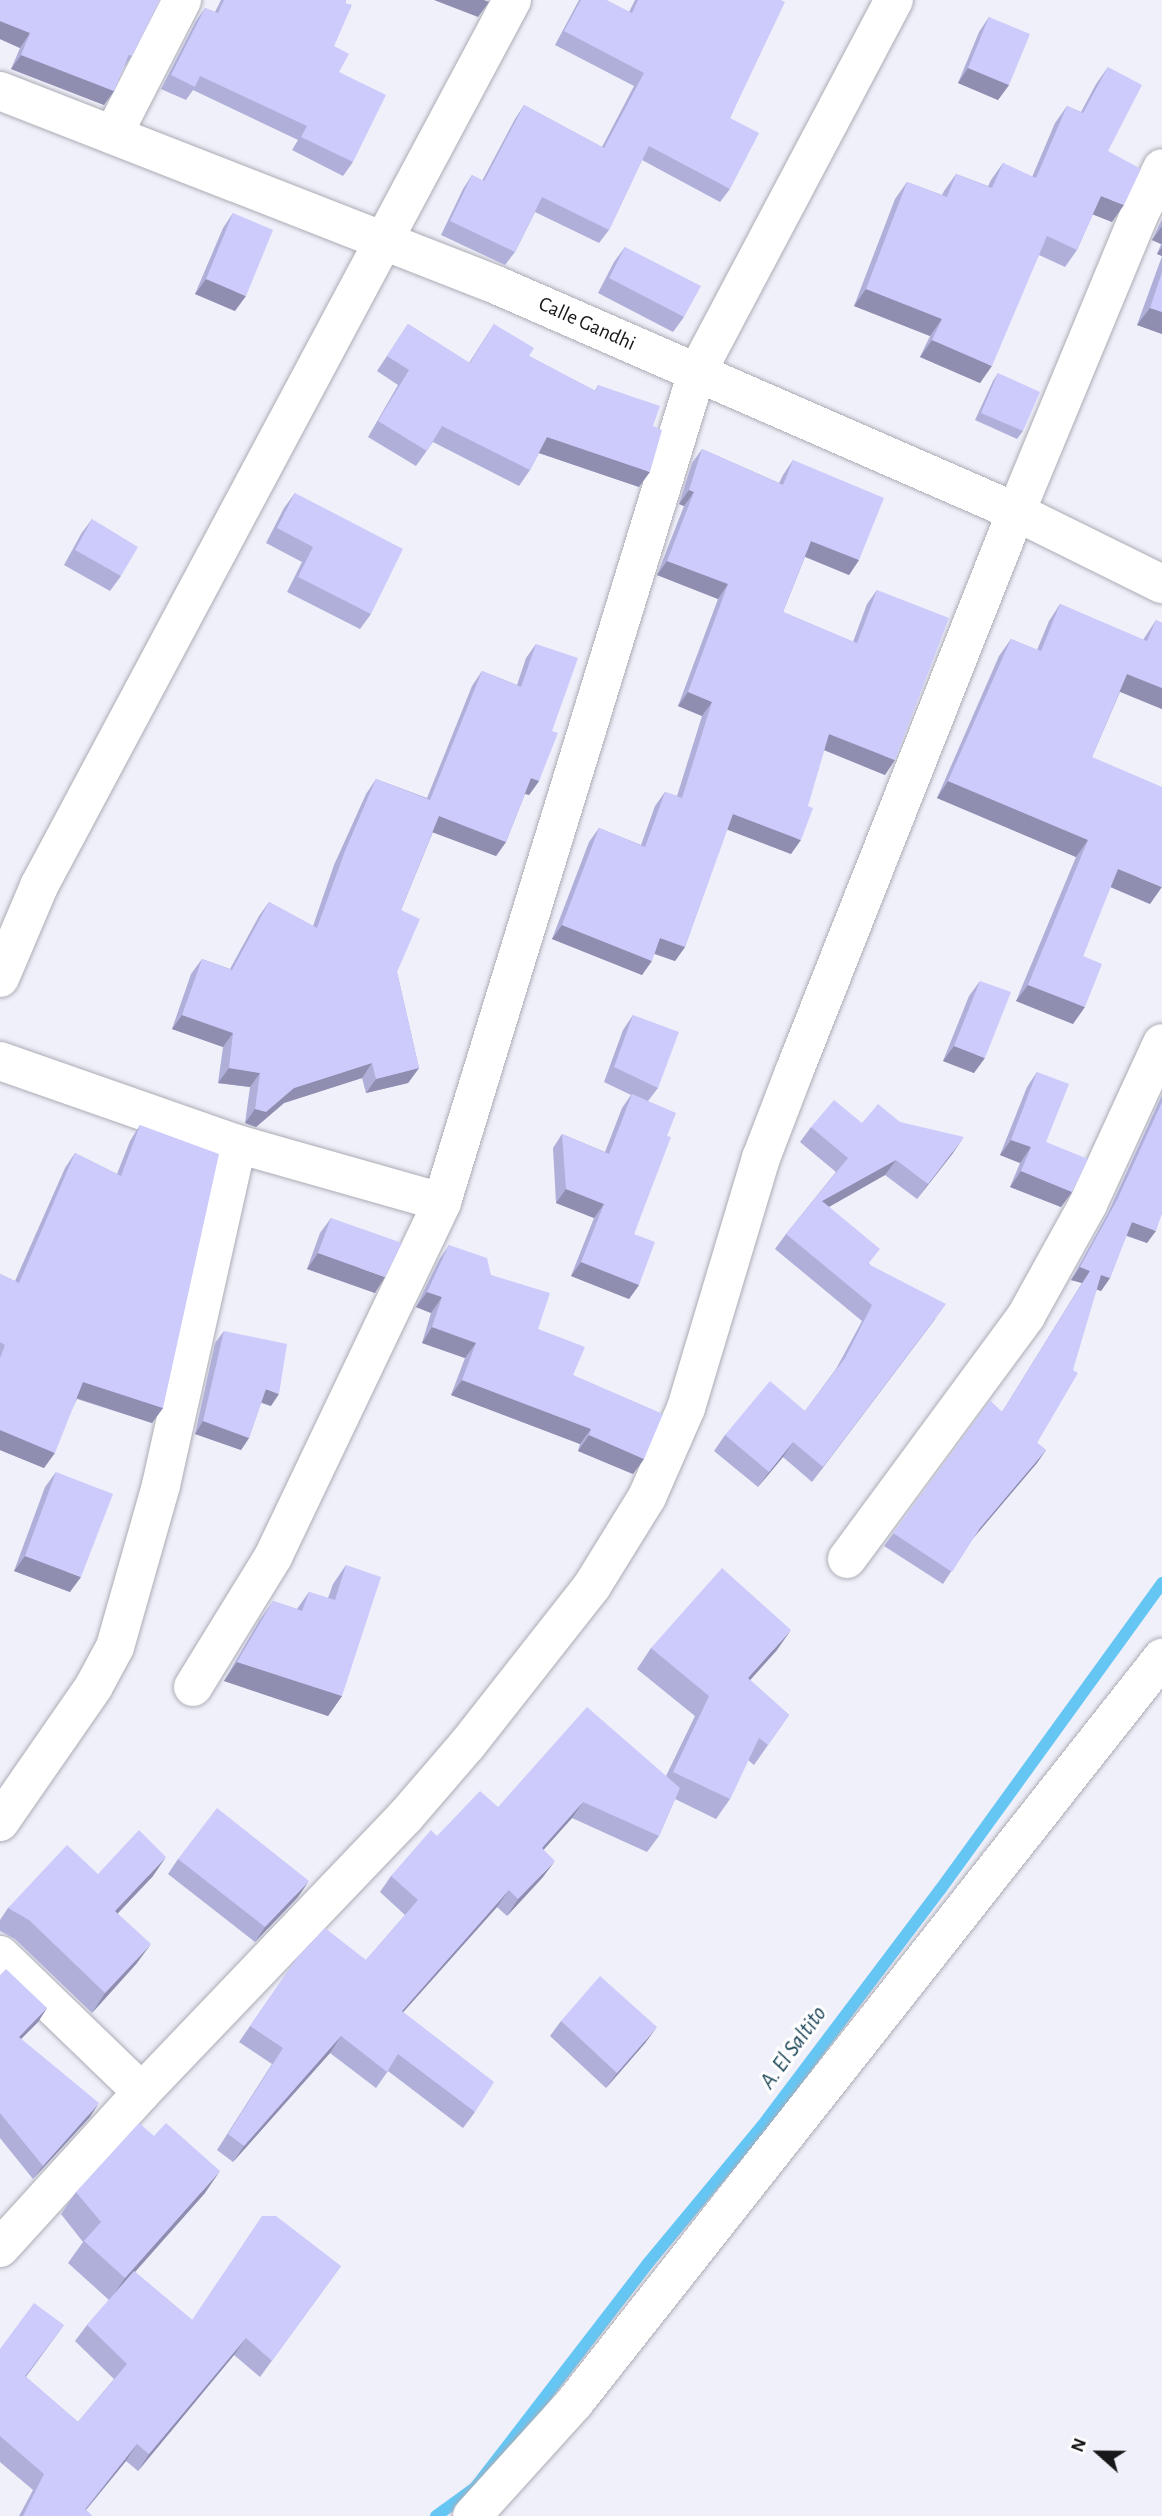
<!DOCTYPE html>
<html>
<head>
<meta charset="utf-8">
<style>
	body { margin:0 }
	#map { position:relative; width:1162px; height:2516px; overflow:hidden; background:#f0f0fa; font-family:"Alegreya Sans",sans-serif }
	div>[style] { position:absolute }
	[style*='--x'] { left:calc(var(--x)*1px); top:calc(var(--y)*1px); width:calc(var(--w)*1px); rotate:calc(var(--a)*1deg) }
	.stream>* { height:12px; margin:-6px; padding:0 6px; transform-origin:6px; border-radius:6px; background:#65c6f4 }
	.roads { filter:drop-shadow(0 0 2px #abacb5) drop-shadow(0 0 2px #abacb5) }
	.street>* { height:38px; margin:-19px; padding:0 19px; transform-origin:19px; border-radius:19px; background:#fff }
	.secondary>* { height:38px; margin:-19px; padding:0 19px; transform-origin:19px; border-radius:19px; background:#fff }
	.wall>* { inset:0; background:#afafd9 }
	.shaded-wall>* { inset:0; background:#8f8eb0 }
	.building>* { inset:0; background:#cccbfc }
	span { translate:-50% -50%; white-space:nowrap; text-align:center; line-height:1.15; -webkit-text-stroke:6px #fff; paint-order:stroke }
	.street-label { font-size:21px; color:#18181b }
	.water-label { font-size:23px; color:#1a4457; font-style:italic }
	.north { position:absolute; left:1064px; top:2418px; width:70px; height:70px; -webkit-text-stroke:5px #fff; paint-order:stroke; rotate:291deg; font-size:19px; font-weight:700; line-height:28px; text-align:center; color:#18181b }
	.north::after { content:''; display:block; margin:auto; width:24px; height:32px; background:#18181b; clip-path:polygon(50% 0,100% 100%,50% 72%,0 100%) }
</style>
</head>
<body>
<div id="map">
	<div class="stream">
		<div style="--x:436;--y:2516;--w:48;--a:-35.7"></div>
		<div style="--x:475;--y:2488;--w:285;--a:-52.4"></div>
		<div style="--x:649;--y:2262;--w:177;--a:-50.3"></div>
		<div style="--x:762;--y:2126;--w:296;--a:-53"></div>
		<div style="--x:940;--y:1890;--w:379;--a:-54.1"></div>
	</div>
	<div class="roads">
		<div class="street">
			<div style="--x:113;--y:135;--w:152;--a:-62.9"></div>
			<div style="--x:0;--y:978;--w:100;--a:-67"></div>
			<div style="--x:39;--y:886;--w:1004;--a:-61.9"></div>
			<div style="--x:0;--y:1061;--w:251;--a:19.3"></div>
			<div style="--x:237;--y:1144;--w:213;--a:15.8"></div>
			<div style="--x:847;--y:1559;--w:302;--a:-53.6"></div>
			<div style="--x:1026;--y:1316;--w:128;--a:-61"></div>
			<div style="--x:1088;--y:1204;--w:177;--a:-65.3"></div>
			<div style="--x:193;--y:1687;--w:153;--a:-58.4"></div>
			<div style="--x:273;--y:1557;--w:393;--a:-64.5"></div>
			<div style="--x:442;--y:1202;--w:868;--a:-72.92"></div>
			<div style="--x:697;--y:372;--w:421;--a:-62.1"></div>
			<div style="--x:0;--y:1822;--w:165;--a:-55.3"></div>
			<div style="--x:94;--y:1686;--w:44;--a:-61.7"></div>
			<div style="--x:115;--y:1647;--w:168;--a:-74.1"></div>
			<div style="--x:161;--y:1485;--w:349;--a:-77.4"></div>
			<div style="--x:0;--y:1955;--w:197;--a:44"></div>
			<div style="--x:0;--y:2248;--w:211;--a:-47.7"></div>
			<div style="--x:142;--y:2092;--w:381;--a:-46.3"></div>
			<div style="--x:405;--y:1817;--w:95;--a:-49.3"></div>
			<div style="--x:467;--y:1745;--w:202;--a:-51.8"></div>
			<div style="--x:592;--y:1586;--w:105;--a:-58.3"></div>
			<div style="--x:647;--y:1497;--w:97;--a:-66.3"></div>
			<div style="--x:686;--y:1408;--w:261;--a:-73.3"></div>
			<div style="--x:761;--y:1158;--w:92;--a:-69"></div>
			<div style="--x:794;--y:1072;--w:602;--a:-68.38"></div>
			<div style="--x:1016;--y:512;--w:321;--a:-67.5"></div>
			<div style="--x:1139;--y:215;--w:52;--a:-63.9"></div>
			<div style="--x:472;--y:2516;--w:154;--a:-47.9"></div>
			<div style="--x:575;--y:2402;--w:948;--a:-51.73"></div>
		</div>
		<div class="secondary">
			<div style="--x:0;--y:91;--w:530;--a:21.34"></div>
			<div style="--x:494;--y:284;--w:570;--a:23.59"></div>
			<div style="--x:1016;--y:512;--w:163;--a:26.3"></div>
		</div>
	</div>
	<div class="wall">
		<div style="clip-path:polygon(0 0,132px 56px,123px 68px,114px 91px,104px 105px,11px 69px,20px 48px,0 39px)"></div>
		<div style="clip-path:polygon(221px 0,346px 0,334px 46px,339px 72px,353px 162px,343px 176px,292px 150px,298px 140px,193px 90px,186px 100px,161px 89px,196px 21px,205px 8px,215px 12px)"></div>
		<div style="clip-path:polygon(579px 0,606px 0,629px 12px,635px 0,781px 0,730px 118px,730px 189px,720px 202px,642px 160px,609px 230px,599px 243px,535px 212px,515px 252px,505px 265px,441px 235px,463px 189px,472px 175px,482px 181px,515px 119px,524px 105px,602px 147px,634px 86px,555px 45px)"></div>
		<div style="clip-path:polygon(989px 17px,1009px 85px,998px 100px,958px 83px,979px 32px)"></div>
		<div style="clip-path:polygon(1108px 67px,1108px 151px,1112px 222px,1093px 214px,1077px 250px,1065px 267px,1039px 255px,980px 383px,920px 357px,930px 336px,854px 306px,895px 199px,907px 182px,942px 195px,944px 191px,956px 174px,988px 186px,991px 180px,1003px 163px,1032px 177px,1055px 123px,1067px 106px,1081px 112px,1096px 84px)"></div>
		<div style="clip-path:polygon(233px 213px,235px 311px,195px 294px,223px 228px)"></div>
		<div style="clip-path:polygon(1162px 219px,1162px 334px,1137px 325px,1162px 256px,1157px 254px,1161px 244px,1152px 240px)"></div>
		<div style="clip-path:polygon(625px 247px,684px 317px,673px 332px,598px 293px,614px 262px)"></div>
		<div style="clip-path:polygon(408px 324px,469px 363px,494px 324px,529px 356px,595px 391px,598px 385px,653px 426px,639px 487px,539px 453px,530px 470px,519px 486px,433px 442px,416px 466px,368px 437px,398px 385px,377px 371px)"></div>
		<div style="clip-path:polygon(998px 373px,1023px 431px,1017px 439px,975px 420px,993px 381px)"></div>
		<div style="clip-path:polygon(702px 449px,779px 483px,783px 475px,793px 460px,859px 560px,849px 575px,805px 557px,783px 612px,853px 642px,867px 604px,877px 590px,885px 775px,824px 750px,791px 854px,727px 829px,685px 947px,675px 961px,654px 954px,642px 975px,552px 939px,589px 842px,599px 828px,641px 845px,655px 806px,665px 792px,677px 796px,702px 716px,678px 706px,718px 599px,657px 575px,684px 506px,679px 504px,692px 463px)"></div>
		<div style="clip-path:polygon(295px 493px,371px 614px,360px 629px,287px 592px,302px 562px,266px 543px,284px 508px)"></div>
		<div style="clip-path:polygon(92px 519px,121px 576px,110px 591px,64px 565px,81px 534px)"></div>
		<div style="clip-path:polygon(1060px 604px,1143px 640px,1156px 620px,1162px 623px,1162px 709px,1120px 692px,1092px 757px,1150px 904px,1110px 887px,1083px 956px,1073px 1024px,1016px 1001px,1076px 857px,937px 798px,999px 656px,1011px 639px,1037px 650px,1049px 621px)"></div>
		<div style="clip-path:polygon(536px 644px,552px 731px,539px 781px,529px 795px,525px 794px,506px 842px,496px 856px,433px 832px,401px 910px,397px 972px,419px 1068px,408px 1083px,366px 1093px,362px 1078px,284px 1103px,256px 1127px,245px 1123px,250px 1087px,218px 1083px,223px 1047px,172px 1029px,191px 974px,202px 959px,230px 969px,259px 916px,269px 902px,313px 926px,334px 865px,366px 794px,376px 779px,427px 798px,472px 686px,482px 671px,517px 685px,526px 658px)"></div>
		<div style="clip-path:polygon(980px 981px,974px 1073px,943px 1061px,969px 996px)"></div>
		<div style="clip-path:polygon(633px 1015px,658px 1088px,648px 1101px,667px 1136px,634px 1234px,639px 1285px,629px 1299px,571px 1276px,594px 1218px,556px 1203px,553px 1148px,562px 1134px,605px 1152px,622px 1108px,631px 1095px,604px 1082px,623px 1030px)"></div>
		<div style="clip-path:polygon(1037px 1072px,1046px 1142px,1072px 1192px,1061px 1207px,1010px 1187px,1020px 1163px,1000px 1155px,1027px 1087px)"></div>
		<div style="clip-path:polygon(1162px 1095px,1162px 1213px,1147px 1243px,1126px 1236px,1110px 1278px,1101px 1291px,1097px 1289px,1037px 1443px,1046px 1450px,1037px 1463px,974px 1536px,943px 1584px,884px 1546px,990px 1401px,1002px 1412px,1082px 1283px,1071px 1280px,1108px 1213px)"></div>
		<div style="clip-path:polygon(900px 1122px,953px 1153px,917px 1199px,885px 1175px,829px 1207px,870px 1265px,935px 1319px,812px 1482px,783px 1457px,758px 1487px,714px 1451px,725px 1435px,805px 1411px,836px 1369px,862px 1321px,775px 1249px,786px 1234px,836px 1172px,800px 1142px,811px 1127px,862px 1123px)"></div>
		<div style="clip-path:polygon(140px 1125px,163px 1408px,152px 1423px,77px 1399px,44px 1468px,0 1450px,0 1274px,15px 1281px,65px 1168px,75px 1153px,117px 1174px,130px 1141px)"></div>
		<div style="clip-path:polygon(331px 1218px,375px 1293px,307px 1269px,320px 1233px)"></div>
		<div style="clip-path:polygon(449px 1245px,491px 1275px,538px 1329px,573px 1375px,644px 1459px,633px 1474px,578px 1451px,580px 1444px,451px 1395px,465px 1358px,422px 1343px,431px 1313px,416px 1307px,439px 1260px)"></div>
		<div style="clip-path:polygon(224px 1331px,271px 1406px,261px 1403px,249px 1438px,241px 1450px,195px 1434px,215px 1343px)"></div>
		<div style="clip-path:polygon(56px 1472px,70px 1592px,14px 1571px,45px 1487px)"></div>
		<div style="clip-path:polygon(346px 1565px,342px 1696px,328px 1716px,224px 1681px,259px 1621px,273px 1601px,297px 1609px,309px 1592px,328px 1598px,333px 1584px)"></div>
		<div style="clip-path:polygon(651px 1648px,777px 1650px,750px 1680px,789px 1715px,754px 1765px,748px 1760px,730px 1799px,716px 1819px,675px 1799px,659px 1836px,647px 1852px,572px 1818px,543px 1850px,543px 1877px,507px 1916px,497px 1907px,403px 2012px,475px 2112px,463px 2128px,388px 2071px,376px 2088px,330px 2053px,233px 2162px,217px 2150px,272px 2064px,239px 2042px,297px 1958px,366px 1960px,405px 1915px,380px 1892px,391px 1876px,437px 1836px,498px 1807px,666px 1776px,695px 1716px,637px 1669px)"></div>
		<div style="clip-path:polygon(178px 1859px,298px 1897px,255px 1942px,168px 1874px)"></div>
		<div style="clip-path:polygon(98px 1874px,153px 1876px,118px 1913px,137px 1963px,92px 2013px,15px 1939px,0 1931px,0 1920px,8px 1908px)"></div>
		<div style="clip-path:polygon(0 1975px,47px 2008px,38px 2022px,21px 2039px,90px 2117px,33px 2179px,0 2138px)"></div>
		<div style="clip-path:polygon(561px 2021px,646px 2042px,606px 2088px,550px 2036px)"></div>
		<div style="clip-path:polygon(76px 2192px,205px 2193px,135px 2272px,192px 2320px,341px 2266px,260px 2377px,234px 2355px,138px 2471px,126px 2461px,86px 2510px,92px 2516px,19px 2516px,33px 2490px,0 2462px,0 2349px,64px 2325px,26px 2377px,78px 2422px,114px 2379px,75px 2341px,87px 2325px,109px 2300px,68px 2263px,83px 2242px,61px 2214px)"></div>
	</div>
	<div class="shaded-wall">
		<div style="clip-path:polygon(434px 0,484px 0,489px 2px,478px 17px)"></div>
		<div style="clip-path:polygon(0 21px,30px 33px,20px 48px,0 39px)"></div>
		<div style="clip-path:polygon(21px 55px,114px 91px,104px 105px,11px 69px)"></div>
		<div style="clip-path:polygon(968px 68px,1009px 85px,998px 100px,958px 83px)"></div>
		<div style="clip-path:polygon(1101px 196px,1124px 205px,1112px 222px,1089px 213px)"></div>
		<div style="clip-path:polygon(1162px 226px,1162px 243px,1161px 244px,1152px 240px)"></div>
		<div style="clip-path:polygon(1162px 247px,1162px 256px,1157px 254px)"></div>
		<div style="clip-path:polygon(206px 279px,246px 296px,235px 311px,195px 294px)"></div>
		<div style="clip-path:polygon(866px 289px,942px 319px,930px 336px,854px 306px)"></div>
		<div style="clip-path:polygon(1150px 308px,1162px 312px,1162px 334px,1137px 325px)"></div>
		<div style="clip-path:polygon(932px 340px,992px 366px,980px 383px,920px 357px)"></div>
		<div style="clip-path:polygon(547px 437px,650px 472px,639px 487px,536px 452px)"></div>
		<div style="clip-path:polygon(689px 490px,694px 492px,684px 506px,679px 504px)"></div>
		<div style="clip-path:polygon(811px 541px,859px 560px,849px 575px,801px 555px)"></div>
		<div style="clip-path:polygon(667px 561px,728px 584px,718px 599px,657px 575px)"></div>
		<div style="clip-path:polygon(1127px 674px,1162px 688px,1162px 709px,1116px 690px)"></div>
		<div style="clip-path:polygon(688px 692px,712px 702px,702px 716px,678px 706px)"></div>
		<div style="clip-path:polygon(829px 734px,895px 760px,885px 775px,819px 748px)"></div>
		<div style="clip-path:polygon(531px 778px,539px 781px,529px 795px,521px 792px)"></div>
		<div style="clip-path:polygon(948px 781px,1088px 840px,1076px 857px,937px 798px)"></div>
		<div style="clip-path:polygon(733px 814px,801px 840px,791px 854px,723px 828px)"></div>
		<div style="clip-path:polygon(439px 816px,506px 842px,496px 856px,429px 831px)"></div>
		<div style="clip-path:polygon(1118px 869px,1162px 887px,1150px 904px,1106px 885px)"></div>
		<div style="clip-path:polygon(562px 925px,652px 961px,642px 975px,552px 939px)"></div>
		<div style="clip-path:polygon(660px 938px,685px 947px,675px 961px,650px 952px)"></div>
		<div style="clip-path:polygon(1028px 985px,1085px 1007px,1073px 1024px,1016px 1001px)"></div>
		<div style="clip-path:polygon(182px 1015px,233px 1033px,223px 1047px,172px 1029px)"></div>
		<div style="clip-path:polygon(954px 1046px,985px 1058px,974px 1073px,943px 1061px)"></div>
		<div style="clip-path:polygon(372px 1063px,362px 1078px,284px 1103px,256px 1127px,245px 1123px,255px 1109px,294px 1088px)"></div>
		<div style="clip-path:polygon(229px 1068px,260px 1073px,250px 1087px,218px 1083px)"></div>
		<div style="clip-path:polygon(419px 1068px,408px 1083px,366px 1093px,376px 1079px)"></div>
		<div style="clip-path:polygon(964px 1137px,953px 1153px,917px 1199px,928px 1184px)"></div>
		<div style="clip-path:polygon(1011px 1140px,1031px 1147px,1020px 1163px,1000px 1155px)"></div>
		<div style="clip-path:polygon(896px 1160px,885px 1175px,811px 1217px,822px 1201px)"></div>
		<div style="clip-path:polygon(1021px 1171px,1072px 1192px,1061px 1207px,1010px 1187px)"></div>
		<div style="clip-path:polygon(566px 1189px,604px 1204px,594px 1218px,556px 1203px)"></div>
		<div style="clip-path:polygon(1132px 1222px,1156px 1231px,1147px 1243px,1123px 1234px)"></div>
		<div style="clip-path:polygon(318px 1253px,385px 1277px,375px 1293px,307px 1269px)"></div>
		<div style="clip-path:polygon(581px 1262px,639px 1285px,629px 1299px,571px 1276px)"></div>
		<div style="clip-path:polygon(1080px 1267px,1090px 1271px,1082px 1283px,1071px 1280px)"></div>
		<div style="clip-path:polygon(1101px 1275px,1110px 1278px,1101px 1291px,1092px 1288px)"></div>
		<div style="clip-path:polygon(427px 1292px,442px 1297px,431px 1313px,416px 1307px)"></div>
		<div style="clip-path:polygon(946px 1304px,935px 1319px,812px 1482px,823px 1467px)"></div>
		<div style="clip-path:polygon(432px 1327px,476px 1343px,465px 1358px,422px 1343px)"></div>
		<div style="clip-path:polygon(462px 1380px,591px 1429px,580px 1444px,451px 1395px)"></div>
		<div style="clip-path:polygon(83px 1382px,163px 1408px,152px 1423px,73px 1397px)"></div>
		<div style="clip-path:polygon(266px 1389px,279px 1394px,271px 1406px,258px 1401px)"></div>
		<div style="clip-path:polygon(203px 1421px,249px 1438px,241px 1450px,195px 1434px)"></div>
		<div style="clip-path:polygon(0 1430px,55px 1453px,44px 1468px,0 1450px)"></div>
		<div style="clip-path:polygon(589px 1435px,644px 1459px,633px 1474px,578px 1451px)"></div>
		<div style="clip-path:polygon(793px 1442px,783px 1457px,758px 1487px,769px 1472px)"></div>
		<div style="clip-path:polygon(1046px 1450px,1037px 1463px,971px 1541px,980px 1528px)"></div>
		<div style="clip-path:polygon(25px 1556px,81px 1577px,70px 1592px,14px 1571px)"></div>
		<div style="clip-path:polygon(791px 1630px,777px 1650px,734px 1698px,748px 1678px)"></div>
		<div style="clip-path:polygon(237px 1662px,342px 1696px,328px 1716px,224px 1681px)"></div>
		<div style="clip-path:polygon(583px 1802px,572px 1818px,530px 1865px,542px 1848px)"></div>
		<div style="clip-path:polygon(166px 1857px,153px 1876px,101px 1931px,115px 1911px)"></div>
		<div style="clip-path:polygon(555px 1861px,543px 1877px,507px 1916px,518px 1899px)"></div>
		<div style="clip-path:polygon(309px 1881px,298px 1897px,255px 1942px,265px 1927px)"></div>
		<div style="clip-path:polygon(509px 1890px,497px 1907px,390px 2027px,402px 2011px)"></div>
		<div style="clip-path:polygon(151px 1944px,137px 1963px,92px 2013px,105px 1993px)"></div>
		<div style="clip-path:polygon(47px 2008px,38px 2022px,10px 2050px,19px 2037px)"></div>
		<div style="clip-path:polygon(657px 2027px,646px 2042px,606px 2088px,617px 2073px)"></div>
		<div style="clip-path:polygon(341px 2036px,330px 2053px,233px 2162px,244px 2146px)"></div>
		<div style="clip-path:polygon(99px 2103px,90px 2117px,33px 2179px,43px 2166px)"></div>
		<div style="clip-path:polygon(220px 2171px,205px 2193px,110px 2300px,125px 2278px)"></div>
		<div style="clip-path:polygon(246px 2338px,234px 2355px,138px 2471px,149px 2454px)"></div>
		<div style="clip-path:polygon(137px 2444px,126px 2461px,81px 2516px)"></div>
	</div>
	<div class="building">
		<div style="clip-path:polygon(0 0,160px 0,132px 56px,129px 54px,114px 91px,21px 55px,30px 33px,0 21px)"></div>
		<div style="clip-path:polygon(224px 0,346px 0,345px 3px,352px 5px,334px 46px,349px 54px,339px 72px,386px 95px,353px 162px,301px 137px,307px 126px,200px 76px,195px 87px,171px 75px,205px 8px,218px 13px)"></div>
		<div style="clip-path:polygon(581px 0,606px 0,632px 13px,638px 0,781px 0,785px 2px,730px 118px,759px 133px,730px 189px,649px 146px,609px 230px,542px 197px,515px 252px,450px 221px,472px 175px,484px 181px,524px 105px,604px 148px,644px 73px,564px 31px)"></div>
		<div style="clip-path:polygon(989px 17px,1030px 34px,1009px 85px,968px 68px)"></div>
		<div style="clip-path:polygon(1108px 67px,1142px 85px,1108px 151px,1141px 169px,1124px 205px,1101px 196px,1077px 250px,1047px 236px,992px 366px,932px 340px,942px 319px,866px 289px,907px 182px,947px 197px,956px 174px,992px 188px,1003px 163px,1036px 178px,1067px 106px,1083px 113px)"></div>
		<div style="clip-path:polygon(233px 213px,273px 230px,246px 296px,206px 279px)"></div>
		<div style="clip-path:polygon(625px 247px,701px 286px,684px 317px,609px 278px)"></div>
		<div style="clip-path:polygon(1162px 272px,1162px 312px,1150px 308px)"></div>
		<div style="clip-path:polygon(408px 324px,470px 363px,494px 324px,534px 348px,529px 356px,596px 391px,598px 385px,660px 406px,653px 426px,662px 430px,650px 472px,547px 437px,530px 470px,442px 426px,427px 451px,378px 421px,409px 370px,387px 356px)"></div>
		<div style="clip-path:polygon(998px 373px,1040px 392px,1023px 431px,981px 413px)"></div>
		<div style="clip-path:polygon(702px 449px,783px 485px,793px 460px,884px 498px,859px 560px,811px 541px,783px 612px,857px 643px,877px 590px,949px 618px,895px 760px,829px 734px,808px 806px,813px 808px,801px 840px,733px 814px,685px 947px,660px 938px,652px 961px,562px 925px,599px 828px,645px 847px,665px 792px,682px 798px,712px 702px,688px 692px,728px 584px,667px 561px,694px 492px,689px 490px)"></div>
		<div style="clip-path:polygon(295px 493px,403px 549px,371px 614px,298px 577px,313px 547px,277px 528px)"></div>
		<div style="clip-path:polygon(92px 519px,138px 547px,121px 576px,75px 550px)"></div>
		<div style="clip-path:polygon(1060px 604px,1147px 641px,1156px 620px,1162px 623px,1162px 688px,1127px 674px,1092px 757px,1162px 787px,1162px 887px,1118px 869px,1083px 956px,1102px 964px,1085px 1007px,1028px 985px,1088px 840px,948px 781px,1011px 639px,1041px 651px)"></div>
		<div style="clip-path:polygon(536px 644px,578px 658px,552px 731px,558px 733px,539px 781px,531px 778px,506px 842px,439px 816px,401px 910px,420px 919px,397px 972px,419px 1068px,376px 1079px,372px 1063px,294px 1088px,266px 1112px,255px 1109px,260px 1073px,229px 1068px,233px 1033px,182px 1015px,202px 959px,232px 970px,269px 902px,317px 928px,345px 851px,376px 779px,430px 800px,482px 671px,521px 687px)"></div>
		<div style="clip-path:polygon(980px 981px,1011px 992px,985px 1058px,954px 1046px)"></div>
		<div style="clip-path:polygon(633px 1015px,679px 1032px,658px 1088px,614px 1067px)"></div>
		<div style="clip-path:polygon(1037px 1072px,1069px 1084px,1046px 1142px,1088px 1159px,1072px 1192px,1021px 1171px,1031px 1147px,1011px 1140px)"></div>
		<div style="clip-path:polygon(632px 1094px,676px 1113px,667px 1136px,671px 1137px,634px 1234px,655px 1242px,639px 1285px,581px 1262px,604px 1204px,566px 1189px,562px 1134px,609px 1154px)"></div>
		<div style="clip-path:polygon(834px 1100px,862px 1123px,878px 1104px,900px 1122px,964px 1137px,928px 1184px,896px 1160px,822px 1201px,880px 1249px,868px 1264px,946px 1304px,823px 1467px,793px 1442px,769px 1472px,725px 1435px,770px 1381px,805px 1411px,845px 1358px,872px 1305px,786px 1234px,848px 1158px,811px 1127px)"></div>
		<div style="clip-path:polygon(1162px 1102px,1162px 1213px,1156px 1231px,1132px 1222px,1110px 1278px,1101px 1275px,1073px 1370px,1078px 1373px,1037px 1443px,1046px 1450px,980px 1528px,952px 1572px,893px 1533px,990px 1401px,1002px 1412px,1090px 1271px,1080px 1267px,1117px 1200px)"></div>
		<div style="clip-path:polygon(140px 1125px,219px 1154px,163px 1408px,83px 1382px,55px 1453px,0 1430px,0 1358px,5px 1345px,0 1342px,0 1274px,19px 1283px,75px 1153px,121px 1176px)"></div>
		<div style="clip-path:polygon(331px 1218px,402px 1243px,385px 1277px,318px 1253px)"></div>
		<div style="clip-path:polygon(449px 1245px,487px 1258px,491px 1275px,550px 1293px,538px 1329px,585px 1347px,573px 1375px,663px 1414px,644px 1459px,589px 1435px,591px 1429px,462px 1380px,476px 1343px,432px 1327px,442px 1297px,427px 1292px)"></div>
		<div style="clip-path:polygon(224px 1331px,287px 1344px,279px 1394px,266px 1389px,249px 1438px,203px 1421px)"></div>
		<div style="clip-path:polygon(56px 1472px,113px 1494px,81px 1577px,25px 1556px)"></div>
		<div style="clip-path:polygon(346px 1565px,381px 1577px,342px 1696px,237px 1662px,273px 1601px,302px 1611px,309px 1592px,335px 1600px)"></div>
		<div style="clip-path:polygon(722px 1568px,791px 1630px,748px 1678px,789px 1715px,768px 1745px,759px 1738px,730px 1799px,673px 1772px,709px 1696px,651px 1648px)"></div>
		<div style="clip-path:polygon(587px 1707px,680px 1788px,659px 1836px,583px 1802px,542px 1848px,555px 1861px,518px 1899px,509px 1890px,402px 2011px,494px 2082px,475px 2112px,398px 2054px,387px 2072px,341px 2036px,244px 2146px,228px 2134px,283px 2048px,250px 2026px,297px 1958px,325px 1928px,366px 1960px,418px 1900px,391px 1876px,431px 1830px,437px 1836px,480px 1791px,498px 1807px)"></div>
		<div style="clip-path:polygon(217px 1808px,309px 1881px,265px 1927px,178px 1859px)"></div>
		<div style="clip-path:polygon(139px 1830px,166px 1857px,115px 1911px,151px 1944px,105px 1993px,29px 1920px,8px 1908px,67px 1845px,98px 1874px)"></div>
		<div style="clip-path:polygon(6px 1969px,47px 2008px,19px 2037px,99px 2103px,43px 2166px,0 2113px,0 1975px)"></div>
		<div style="clip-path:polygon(600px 1976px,657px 2027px,617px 2073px,561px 2021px)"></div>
		<div style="clip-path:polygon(139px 2123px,154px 2136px,166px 2123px,220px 2171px,125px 2278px,84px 2241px,101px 2222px,76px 2192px)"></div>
		<div style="clip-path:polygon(262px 2216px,276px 2216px,341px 2266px,272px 2361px,246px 2338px,149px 2454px,137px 2444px,85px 2509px,92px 2516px,23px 2516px,44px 2474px,0 2436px,0 2349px,34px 2303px,64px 2325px,25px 2376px,78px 2422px,127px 2364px,87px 2325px,134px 2271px,192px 2320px)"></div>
	</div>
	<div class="street-label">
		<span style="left:587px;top:324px;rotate:24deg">Calle Gandhi</span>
	</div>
	<div class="water-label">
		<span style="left:794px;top:2048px;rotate:-54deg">A. El Saltito</span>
	</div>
	<div class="north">N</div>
</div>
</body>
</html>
